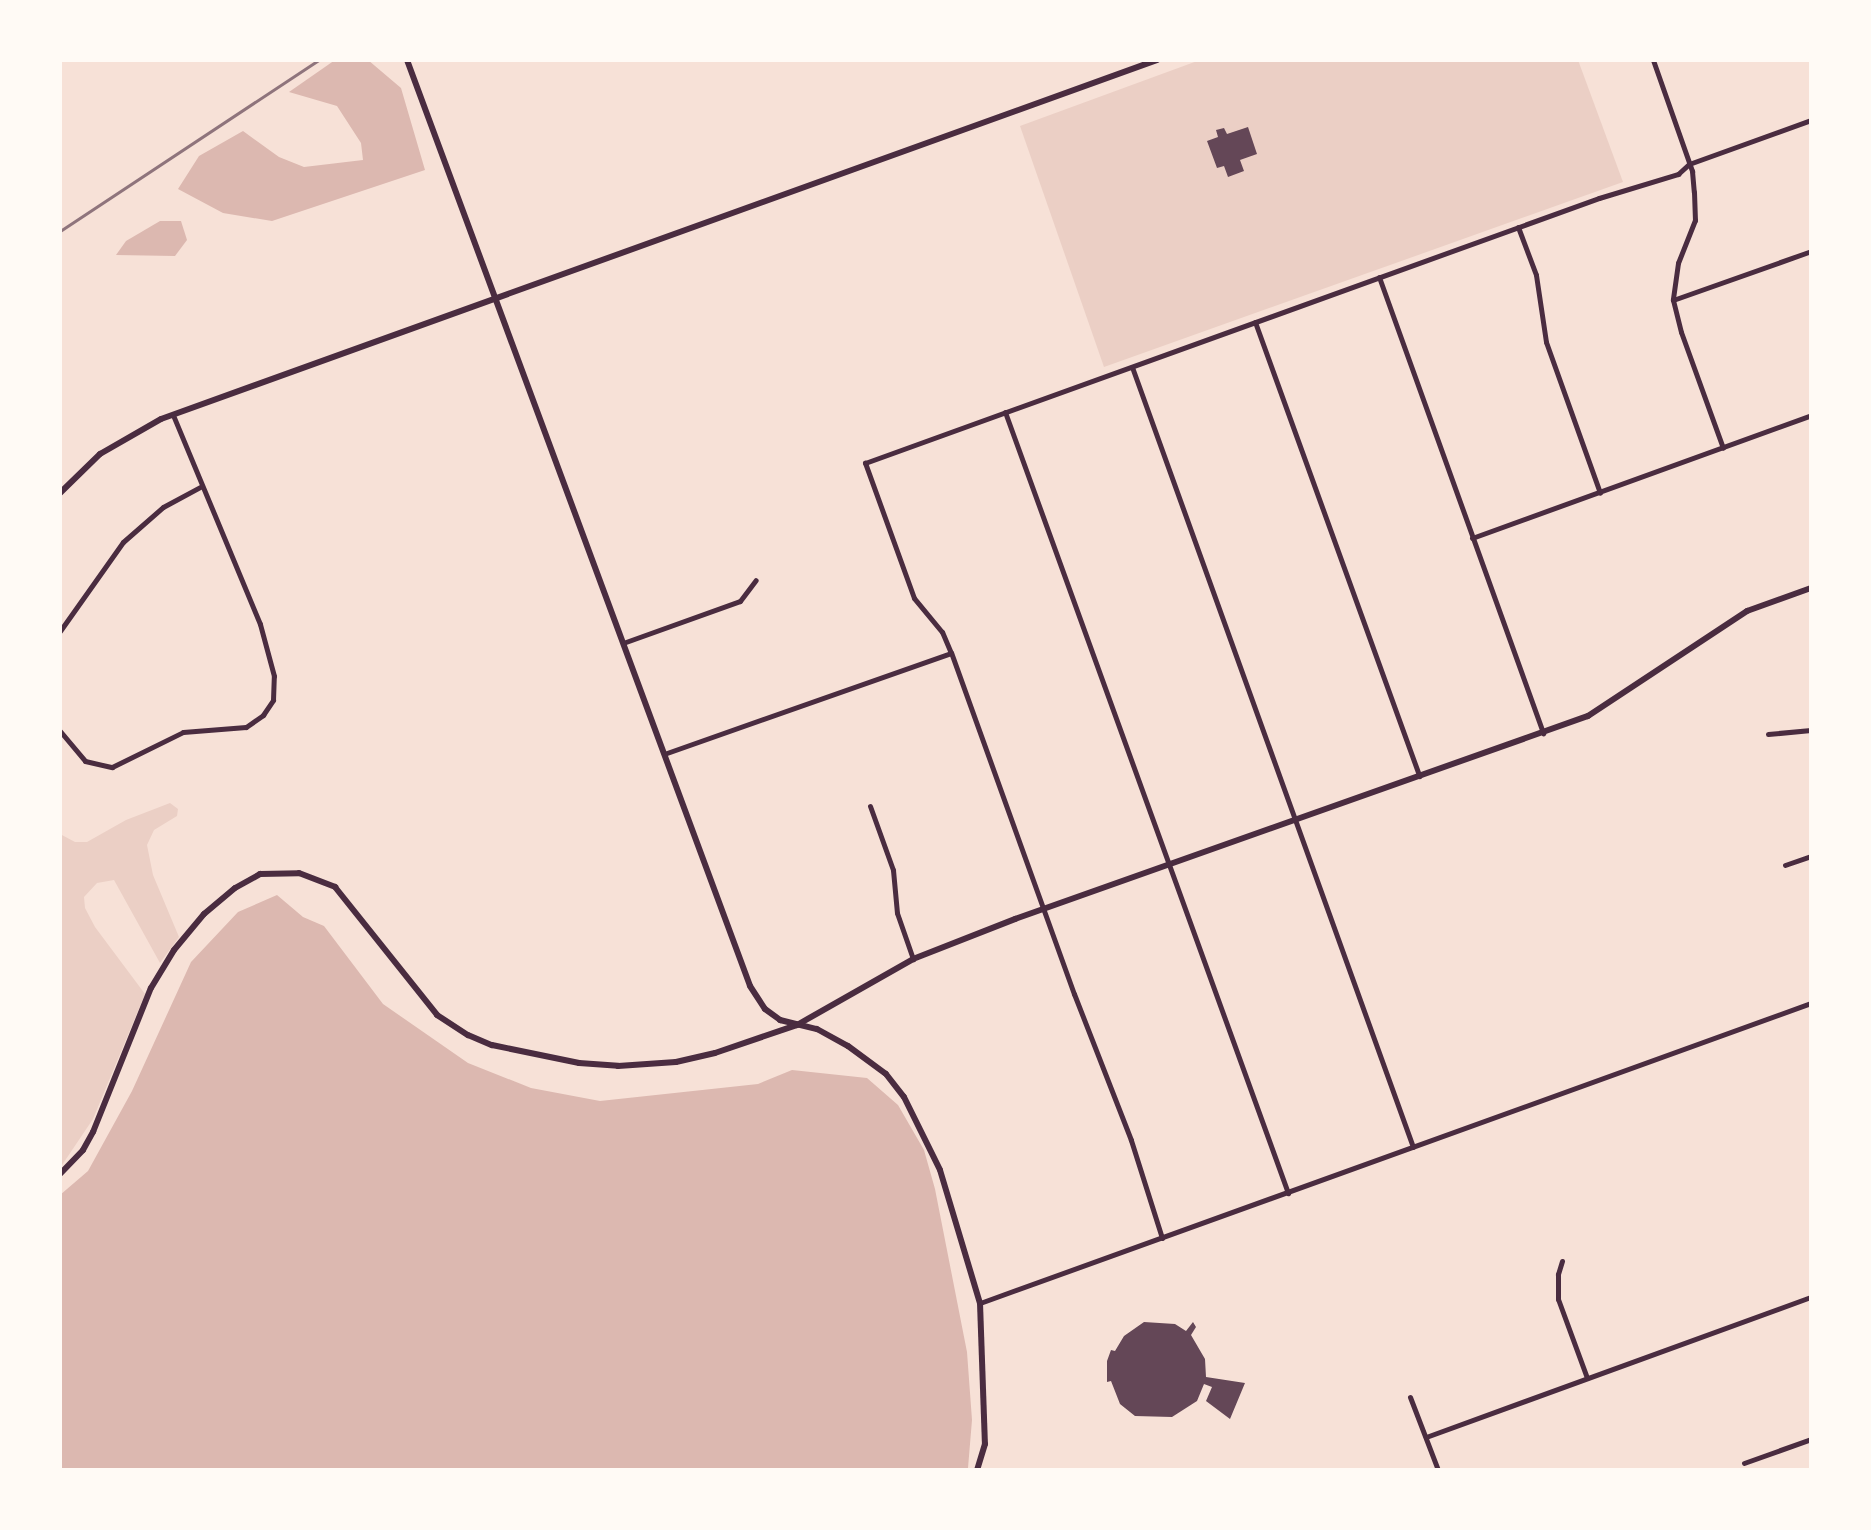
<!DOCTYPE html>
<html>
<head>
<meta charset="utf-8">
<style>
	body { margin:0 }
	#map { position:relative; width:1871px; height:1530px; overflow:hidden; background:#f7e1d7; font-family:"Zilla Slab",serif }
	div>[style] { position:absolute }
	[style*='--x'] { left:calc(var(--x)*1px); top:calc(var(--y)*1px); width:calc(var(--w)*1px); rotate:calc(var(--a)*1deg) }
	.green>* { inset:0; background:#ebcfc5 }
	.water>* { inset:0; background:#dcb8b0 }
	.building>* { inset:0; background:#644757 }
	.minor>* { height:5px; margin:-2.5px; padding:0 2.5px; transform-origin:2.5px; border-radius:2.5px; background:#4a2c40 }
	.tertiary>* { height:6px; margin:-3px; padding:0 3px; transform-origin:3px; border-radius:3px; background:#4a2c40 }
	.rail>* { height:3px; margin:-1.5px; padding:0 1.5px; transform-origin:1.5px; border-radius:1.5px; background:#8f747c }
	span { translate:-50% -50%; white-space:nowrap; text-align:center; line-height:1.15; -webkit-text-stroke:7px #fffaf5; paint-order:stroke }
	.frame { position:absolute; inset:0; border:62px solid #fffaf5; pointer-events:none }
</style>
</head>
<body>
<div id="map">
	<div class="green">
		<div style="clip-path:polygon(1200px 60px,1578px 60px,1623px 182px,1104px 367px,1020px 126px)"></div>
		<div style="clip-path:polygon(170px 803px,178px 809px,177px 816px,154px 830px,147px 845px,153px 875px,179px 937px,160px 963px,114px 880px,97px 883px,84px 897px,85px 908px,95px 927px,145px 994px,93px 1119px,60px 1168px,60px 834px,75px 842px,87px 842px,126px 820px)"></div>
	</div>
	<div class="water">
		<div style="clip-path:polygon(335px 60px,368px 60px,401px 88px,425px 170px,272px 221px,223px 213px,178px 189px,199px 156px,243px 131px,279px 157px,304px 167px,363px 160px,361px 143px,337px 106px,289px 92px)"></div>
		<div style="clip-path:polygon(160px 221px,181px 221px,187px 240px,175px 256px,116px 255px,126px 241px)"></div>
		<div style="clip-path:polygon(277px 895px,303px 917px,324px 926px,383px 1004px,468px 1063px,531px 1088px,600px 1101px,758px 1084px,792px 1070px,867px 1078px,898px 1105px,924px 1150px,935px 1189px,967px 1352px,972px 1420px,968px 1468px,60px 1470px,60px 1195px,88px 1171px,132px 1091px,191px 962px,238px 912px)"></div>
	</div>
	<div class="building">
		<div style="clip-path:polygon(1248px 127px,1257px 154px,1240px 160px,1244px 171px,1228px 177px,1224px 166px,1217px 168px,1207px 141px,1218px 137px,1216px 130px,1224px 128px,1227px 134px)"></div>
		<div style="clip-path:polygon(1144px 1322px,1175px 1324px,1186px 1331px,1193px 1322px,1196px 1327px,1191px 1335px,1205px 1359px,1206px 1377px,1245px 1383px,1230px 1419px,1206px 1401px,1212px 1387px,1204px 1384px,1197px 1401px,1172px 1417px,1135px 1416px,1120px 1404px,1111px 1381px,1107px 1382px,1107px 1361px,1111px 1350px,1115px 1351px,1124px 1336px)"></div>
	</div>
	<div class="minor">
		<div style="--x:1653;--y:60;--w:118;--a:70.6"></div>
		<div style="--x:1692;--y:171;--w:21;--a:85"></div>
		<div style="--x:1694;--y:192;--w:28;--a:88"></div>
		<div style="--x:1695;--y:220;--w:46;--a:111.6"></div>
		<div style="--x:1678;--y:263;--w:37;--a:98"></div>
		<div style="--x:1673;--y:300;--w:33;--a:76"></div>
		<div style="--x:1681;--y:332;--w:123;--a:70.1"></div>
		<div style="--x:1518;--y:227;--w:51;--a:69.4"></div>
		<div style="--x:1536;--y:275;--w:68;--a:81.5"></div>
		<div style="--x:1546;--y:342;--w:160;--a:70.3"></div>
		<div style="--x:1379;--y:277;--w:485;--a:70.2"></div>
		<div style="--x:1673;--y:300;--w:146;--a:-19.5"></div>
		<div style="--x:1255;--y:322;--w:483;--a:70.1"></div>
		<div style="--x:1132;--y:367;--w:829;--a:70.19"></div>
		<div style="--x:1005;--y:412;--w:831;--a:70.08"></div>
		<div style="--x:1472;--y:538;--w:361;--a:-19.9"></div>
		<div style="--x:60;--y:631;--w:109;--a:-54.7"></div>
		<div style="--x:123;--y:542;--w:53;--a:-41.2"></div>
		<div style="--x:163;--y:507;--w:44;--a:-28.3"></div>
		<div style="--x:623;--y:643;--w:124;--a:-19.7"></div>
		<div style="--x:740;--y:601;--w:26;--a:-53"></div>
		<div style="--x:60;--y:731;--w:39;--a:50"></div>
		<div style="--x:85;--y:761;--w:28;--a:13"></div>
		<div style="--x:112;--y:767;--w:79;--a:-26.2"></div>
		<div style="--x:183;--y:732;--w:63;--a:-4.5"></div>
		<div style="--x:246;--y:727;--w:21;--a:-35"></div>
		<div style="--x:263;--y:715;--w:18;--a:-56"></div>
		<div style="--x:273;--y:700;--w:24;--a:-88"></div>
		<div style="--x:274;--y:676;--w:54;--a:-105.1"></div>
		<div style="--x:260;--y:624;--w:226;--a:-112.6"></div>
		<div style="--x:1768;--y:734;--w:43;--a:-5.3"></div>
		<div style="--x:664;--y:754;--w:304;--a:-19.4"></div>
		<div style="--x:870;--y:806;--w:68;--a:70.2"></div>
		<div style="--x:893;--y:870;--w:43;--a:84.7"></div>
		<div style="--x:897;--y:913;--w:49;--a:70.8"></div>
		<div style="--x:1785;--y:865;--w:28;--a:-19"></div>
		<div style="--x:1162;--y:1238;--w:103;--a:-107.6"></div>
		<div style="--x:1131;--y:1140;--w:157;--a:-111.3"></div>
		<div style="--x:1074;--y:994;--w:363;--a:-109.8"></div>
		<div style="--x:951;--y:653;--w:23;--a:-113"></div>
		<div style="--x:942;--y:632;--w:44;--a:-129.5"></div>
		<div style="--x:914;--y:598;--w:144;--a:-109.9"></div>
		<div style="--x:865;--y:463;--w:780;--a:-19.85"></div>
		<div style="--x:1599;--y:198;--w:83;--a:-16.9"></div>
		<div style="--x:1678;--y:174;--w:15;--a:-42"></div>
		<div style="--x:1689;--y:164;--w:130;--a:-19.8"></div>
		<div style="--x:1562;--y:1261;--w:14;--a:107"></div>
		<div style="--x:1558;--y:1274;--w:25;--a:90"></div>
		<div style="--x:1558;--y:1299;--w:84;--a:69.8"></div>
		<div style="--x:980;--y:1303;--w:883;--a:-19.85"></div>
		<div style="--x:1410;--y:1397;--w:78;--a:69"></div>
		<div style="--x:1426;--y:1437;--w:410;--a:-20"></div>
		<div style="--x:1744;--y:1463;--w:71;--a:-19.7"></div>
	</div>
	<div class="tertiary">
		<div style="--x:407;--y:60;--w:987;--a:69.67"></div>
		<div style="--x:750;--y:986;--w:27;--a:57"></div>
		<div style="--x:765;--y:1009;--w:19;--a:36"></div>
		<div style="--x:780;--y:1020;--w:38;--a:14"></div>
		<div style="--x:817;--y:1029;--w:35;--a:29"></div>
		<div style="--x:848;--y:1046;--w:47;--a:36.4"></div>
		<div style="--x:886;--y:1074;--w:29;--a:52"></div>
		<div style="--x:904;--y:1097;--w:81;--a:63.7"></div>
		<div style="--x:940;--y:1170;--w:139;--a:73.3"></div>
		<div style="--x:980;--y:1303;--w:141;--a:88"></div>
		<div style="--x:985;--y:1444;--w:27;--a:107"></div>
		<div style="--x:60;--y:493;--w:56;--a:-44.3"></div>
		<div style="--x:100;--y:454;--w:70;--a:-29.8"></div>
		<div style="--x:161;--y:419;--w:1059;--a:-19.82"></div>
		<div style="--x:60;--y:1174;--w:33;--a:-46"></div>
		<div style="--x:83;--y:1150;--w:21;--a:-61"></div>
		<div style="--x:93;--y:1132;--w:155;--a:-68.1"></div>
		<div style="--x:151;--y:988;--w:44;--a:-58.8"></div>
		<div style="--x:174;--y:950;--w:47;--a:-50.2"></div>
		<div style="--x:204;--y:914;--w:40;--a:-40"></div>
		<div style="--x:235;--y:888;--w:29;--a:-29"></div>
		<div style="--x:260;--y:874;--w:39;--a:-1"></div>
		<div style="--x:299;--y:873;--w:39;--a:21"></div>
		<div style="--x:335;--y:887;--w:164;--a:51.4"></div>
		<div style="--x:437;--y:1015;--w:37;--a:33"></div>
		<div style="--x:468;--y:1035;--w:26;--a:23"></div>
		<div style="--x:492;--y:1045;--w:89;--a:11.7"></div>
		<div style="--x:579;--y:1063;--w:39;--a:4"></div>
		<div style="--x:618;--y:1066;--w:58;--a:-3.9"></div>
		<div style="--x:676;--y:1062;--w:40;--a:-13"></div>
		<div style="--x:715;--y:1053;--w:87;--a:-18.9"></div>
		<div style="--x:797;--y:1025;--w:133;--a:-29.6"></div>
		<div style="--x:913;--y:959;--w:110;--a:-21.4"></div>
		<div style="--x:1015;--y:919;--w:608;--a:-19.51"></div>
		<div style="--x:1588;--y:716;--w:191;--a:-33.4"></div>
		<div style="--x:1747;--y:611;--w:68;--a:-19.8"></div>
	</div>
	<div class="rail">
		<div style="--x:60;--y:231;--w:310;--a:-33.5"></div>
	</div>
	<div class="frame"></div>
</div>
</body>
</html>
